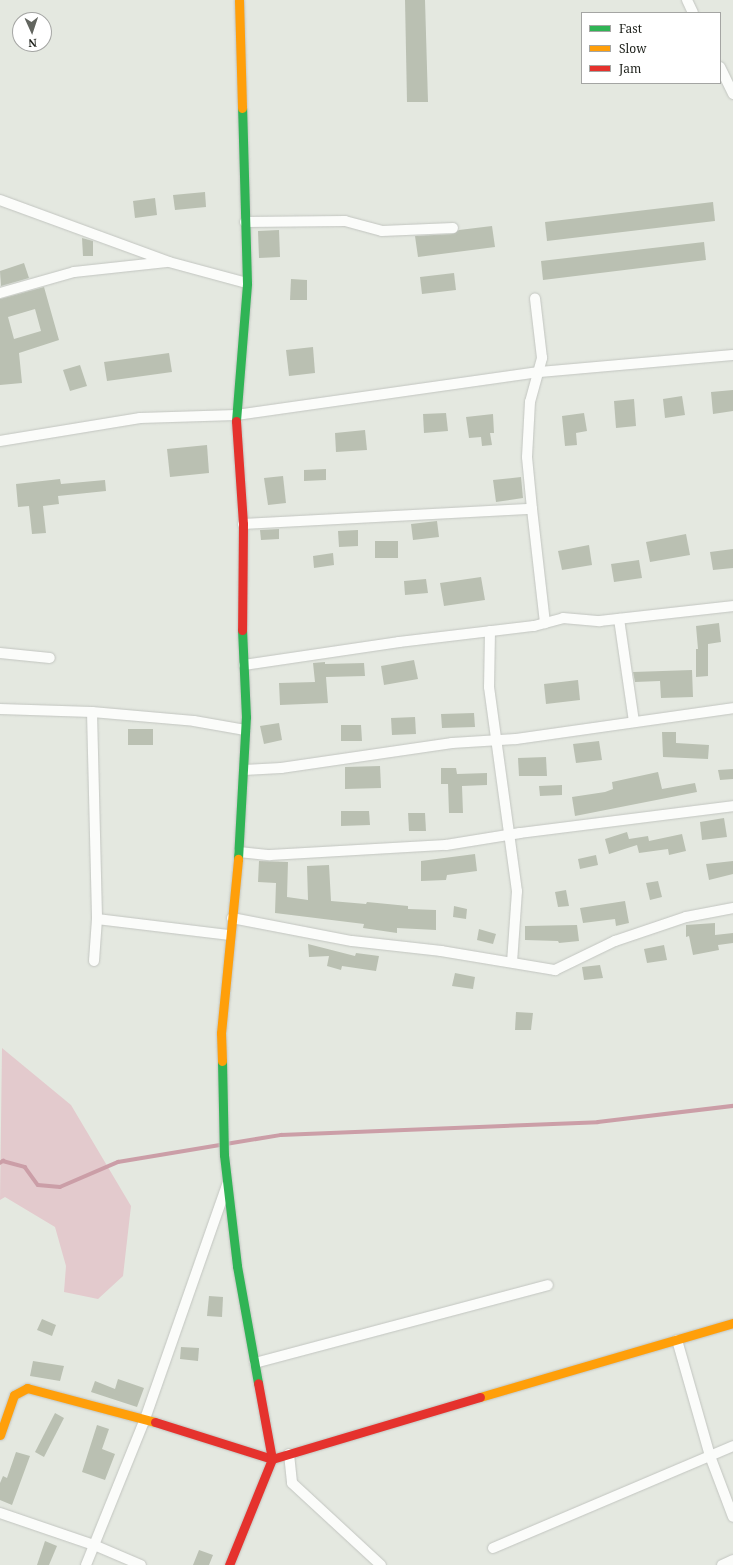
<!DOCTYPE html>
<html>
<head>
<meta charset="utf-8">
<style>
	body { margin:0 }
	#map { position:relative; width:733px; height:1565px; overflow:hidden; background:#e4e8e0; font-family:"Noto Serif",serif }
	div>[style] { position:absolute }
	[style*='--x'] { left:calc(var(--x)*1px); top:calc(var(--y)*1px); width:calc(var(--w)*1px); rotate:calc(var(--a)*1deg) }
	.green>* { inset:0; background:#e3cacd }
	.stream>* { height:3.5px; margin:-1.75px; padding:0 1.75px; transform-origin:1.75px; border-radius:1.75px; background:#cb9ea7 }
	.building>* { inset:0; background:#bac0b2 }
	.roads { filter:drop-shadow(0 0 1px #c2c5c0) drop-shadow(0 0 1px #c2c5c0) }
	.street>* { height:10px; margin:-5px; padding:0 5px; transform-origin:5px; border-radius:5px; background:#fbfcfa }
	.fast>* { height:9px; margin:-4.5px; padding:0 4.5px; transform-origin:4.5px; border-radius:4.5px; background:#30b455 }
	.slow>* { height:9px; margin:-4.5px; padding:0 4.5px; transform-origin:4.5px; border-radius:4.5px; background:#ff9f0a }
	.jam>* { height:9px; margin:-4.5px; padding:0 4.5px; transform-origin:4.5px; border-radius:4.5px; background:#e5322d }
	span { translate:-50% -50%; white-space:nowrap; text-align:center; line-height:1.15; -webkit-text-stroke:3px #fff; paint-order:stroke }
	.legend { position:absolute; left:581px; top:12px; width:140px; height:72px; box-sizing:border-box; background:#fff; border:1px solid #a4a5a3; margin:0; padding:5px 7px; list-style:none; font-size:12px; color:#1c1f19 }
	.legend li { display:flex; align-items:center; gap:8px; height:20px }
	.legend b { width:20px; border:1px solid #a4a5a3 }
	.north { position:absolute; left:12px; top:12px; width:40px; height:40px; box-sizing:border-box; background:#fff; border:1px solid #a4a5a3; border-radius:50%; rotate:177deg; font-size:11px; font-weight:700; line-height:16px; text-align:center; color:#1c1f19 }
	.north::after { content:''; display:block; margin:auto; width:14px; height:18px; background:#62655f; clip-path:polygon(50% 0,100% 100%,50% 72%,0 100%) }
</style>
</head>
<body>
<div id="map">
	<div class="green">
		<div style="clip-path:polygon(2px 1048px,71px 1105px,131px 1206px,123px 1276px,98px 1299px,64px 1292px,66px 1266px,55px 1227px,5px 1197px,0 1200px)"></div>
	</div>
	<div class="stream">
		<div style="--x:226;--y:1144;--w:56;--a:-9.3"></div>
		<div style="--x:281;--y:1135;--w:317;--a:-2.3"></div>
		<div style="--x:598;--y:1122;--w:136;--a:-6.8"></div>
		<div style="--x:0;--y:1163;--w:4;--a:-34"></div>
		<div style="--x:3;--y:1161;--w:23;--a:15"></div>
		<div style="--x:25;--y:1167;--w:22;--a:54"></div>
		<div style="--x:38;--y:1185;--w:22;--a:5"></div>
		<div style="--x:60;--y:1187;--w:63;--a:-23.3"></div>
		<div style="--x:118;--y:1162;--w:103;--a:-9.5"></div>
	</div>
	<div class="building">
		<div style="clip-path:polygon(405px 0,425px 0,428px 102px,407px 102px)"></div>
		<div style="clip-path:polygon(205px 192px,206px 207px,175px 210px,173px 195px)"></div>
		<div style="clip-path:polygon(155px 198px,157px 215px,135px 218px,133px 201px)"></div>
		<div style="clip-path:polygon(713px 202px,715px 221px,547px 241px,545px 222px)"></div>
		<div style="clip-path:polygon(492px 226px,495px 247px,418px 257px,415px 236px,453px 234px,459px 230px)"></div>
		<div style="clip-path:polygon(279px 230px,280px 257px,259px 258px,258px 231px)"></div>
		<div style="clip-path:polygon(82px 238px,93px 241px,93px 256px,83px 256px)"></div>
		<div style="clip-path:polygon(704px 242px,706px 260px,543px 280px,541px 261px)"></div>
		<div style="clip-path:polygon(24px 263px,29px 278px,1px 286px,0 271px)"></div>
		<div style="clip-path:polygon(454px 273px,456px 290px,422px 294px,420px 277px)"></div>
		<div style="clip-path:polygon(291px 279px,307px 280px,307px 300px,290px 300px)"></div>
		<div style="clip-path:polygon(evenodd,44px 287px,59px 340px,19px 353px,22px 383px,0 385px,0 299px,44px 287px,35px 309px,41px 331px,14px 339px,8px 317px,35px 309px)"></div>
		<div style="clip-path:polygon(313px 347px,315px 373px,289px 376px,286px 350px)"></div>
		<div style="clip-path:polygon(169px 353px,172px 372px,107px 381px,104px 362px)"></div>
		<div style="clip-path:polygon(80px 365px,87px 386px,70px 391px,63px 370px)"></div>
		<div style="clip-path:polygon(733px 390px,733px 411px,713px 414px,711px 392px)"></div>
		<div style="clip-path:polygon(682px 396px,685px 415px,665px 418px,663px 399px)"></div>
		<div style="clip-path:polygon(634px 399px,636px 426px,616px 428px,614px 401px)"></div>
		<div style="clip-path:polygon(446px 413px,448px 431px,424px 433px,423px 414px)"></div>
		<div style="clip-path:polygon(584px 413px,587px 431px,576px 433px,577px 445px,565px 446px,562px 416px)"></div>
		<div style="clip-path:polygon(493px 414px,494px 433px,490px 433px,492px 445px,482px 446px,481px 437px,469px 438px,466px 417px)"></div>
		<div style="clip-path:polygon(365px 430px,367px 450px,336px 452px,335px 433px)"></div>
		<div style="clip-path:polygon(207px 445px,209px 473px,170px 477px,167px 449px)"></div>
		<div style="clip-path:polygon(326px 469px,326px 480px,304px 481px,304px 470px)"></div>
		<div style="clip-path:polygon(283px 476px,286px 503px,268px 505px,264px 478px)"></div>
		<div style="clip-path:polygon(521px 477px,523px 498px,496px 502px,493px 480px)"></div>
		<div style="clip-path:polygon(60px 479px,61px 484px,105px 480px,106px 491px,58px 496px,59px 504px,43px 506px,46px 533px,32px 534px,29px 506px,18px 507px,16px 484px)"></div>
		<div style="clip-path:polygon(437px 521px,439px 537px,413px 540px,411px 524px)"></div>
		<div style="clip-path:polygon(279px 529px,279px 539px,261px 540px,260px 530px)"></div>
		<div style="clip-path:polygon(358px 530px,358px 546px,339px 547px,338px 531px)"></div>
		<div style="clip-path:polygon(686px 534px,690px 555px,650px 562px,646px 542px)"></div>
		<div style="clip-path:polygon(375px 541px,398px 541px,398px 558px,375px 558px)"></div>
		<div style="clip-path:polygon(589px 545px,592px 565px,562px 570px,558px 551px)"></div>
		<div style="clip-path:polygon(733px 549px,733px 568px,713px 570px,710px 552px)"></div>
		<div style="clip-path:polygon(333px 553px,334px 565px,314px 568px,313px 556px)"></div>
		<div style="clip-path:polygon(639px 560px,642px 578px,614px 582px,611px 564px)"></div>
		<div style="clip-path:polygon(481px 577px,485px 600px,444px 606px,440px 583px)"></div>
		<div style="clip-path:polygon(426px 579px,428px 593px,405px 595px,404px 581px)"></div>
		<div style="clip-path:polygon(719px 623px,721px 642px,708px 644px,708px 676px,696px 677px,696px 649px,698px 649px,696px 626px)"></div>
		<div style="clip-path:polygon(414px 660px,418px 679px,384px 685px,381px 666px)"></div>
		<div style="clip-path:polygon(325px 662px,325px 664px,364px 663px,365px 676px,326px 677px,328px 703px,280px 705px,279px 683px,315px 682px,313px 663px)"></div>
		<div style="clip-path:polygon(692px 670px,693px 697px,661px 698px,660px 681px,635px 682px,633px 672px)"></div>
		<div style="clip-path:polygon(578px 680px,580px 700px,546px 704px,544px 684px)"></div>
		<div style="clip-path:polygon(474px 713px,475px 727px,442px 728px,441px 714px)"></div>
		<div style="clip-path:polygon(415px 717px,416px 734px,392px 735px,391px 718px)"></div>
		<div style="clip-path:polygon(279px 723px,282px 740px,264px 744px,260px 726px)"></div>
		<div style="clip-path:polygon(341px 725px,361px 725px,362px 741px,341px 741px)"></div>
		<div style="clip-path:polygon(128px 729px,153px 729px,153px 745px,128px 745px)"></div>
		<div style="clip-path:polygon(662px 732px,676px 732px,676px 743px,709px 745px,708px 759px,663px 757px)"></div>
		<div style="clip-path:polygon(599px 741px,602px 760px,576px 763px,573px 744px)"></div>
		<div style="clip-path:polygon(546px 757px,547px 776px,519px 776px,518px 758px)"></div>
		<div style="clip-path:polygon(380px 766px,381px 788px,345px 789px,345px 767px)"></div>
		<div style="clip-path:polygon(441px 768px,456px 768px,457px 774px,487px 773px,487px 785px,462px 786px,463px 813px,449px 813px,448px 784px,441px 784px)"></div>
		<div style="clip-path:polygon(733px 769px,733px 779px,720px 780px,718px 770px)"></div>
		<div style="clip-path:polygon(658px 772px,662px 789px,695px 783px,697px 792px,575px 816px,572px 797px,605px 792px,613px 789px,612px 782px)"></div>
		<div style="clip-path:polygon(562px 785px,562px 795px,540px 796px,539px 786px)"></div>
		<div style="clip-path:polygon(341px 811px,369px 811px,370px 825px,341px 826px)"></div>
		<div style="clip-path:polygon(408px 813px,425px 813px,426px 831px,409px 831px)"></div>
		<div style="clip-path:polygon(724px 818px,727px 837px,702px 840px,700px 822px)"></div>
		<div style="clip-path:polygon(627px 832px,629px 839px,648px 836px,649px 841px,682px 834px,686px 851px,669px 855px,668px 849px,639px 853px,637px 845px,609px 854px,605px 839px)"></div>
		<div style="clip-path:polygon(475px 854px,477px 871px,447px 875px,446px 880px,421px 881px,421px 861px)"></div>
		<div style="clip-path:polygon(596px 855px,598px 865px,580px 869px,578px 859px)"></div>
		<div style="clip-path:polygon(259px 861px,288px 862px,287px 897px,308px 900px,307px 866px,329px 865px,331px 901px,366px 904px,367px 902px,408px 906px,408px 909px,436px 910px,436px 930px,397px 928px,397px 933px,363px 928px,364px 924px,275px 913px,276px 883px,258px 882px)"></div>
		<div style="clip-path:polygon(733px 861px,733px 874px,709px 880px,706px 864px)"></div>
		<div style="clip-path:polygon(658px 881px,662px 897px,650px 900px,646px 883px)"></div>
		<div style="clip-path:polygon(566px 890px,569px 906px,558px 907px,555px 892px)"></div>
		<div style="clip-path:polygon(625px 901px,629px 923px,616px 926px,615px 919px,583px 923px,580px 908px)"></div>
		<div style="clip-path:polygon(454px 906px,467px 909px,466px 919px,453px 917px)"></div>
		<div style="clip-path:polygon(715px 923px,715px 935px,733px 933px,733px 943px,718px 945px,719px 950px,693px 955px,689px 936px,686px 937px,686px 925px)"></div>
		<div style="clip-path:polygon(577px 925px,579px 941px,559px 943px,558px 941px,525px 940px,525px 926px)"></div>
		<div style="clip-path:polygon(479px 929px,496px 934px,493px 944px,477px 940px)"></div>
		<div style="clip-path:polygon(308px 944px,355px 956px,356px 953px,379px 956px,376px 971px,342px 966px,341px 970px,327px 966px,329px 956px,309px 957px)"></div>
		<div style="clip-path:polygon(664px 945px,667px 960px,647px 963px,644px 949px)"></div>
		<div style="clip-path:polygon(600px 965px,603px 978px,584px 980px,582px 967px)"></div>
		<div style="clip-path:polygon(455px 973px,475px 977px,473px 989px,452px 986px)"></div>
		<div style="clip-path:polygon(516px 1012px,533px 1013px,531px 1030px,515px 1030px)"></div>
		<div style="clip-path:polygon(209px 1296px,223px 1297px,222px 1317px,207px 1316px)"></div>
		<div style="clip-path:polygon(42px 1319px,56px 1325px,52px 1336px,37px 1330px)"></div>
		<div style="clip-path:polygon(181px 1347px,199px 1348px,198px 1361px,180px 1359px)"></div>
		<div style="clip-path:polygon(33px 1361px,64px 1366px,60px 1381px,30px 1376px)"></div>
		<div style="clip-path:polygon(118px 1379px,144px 1388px,137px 1407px,91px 1392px,95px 1381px,115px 1389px)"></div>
		<div style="clip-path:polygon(55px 1413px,64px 1418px,44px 1457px,35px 1452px)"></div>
		<div style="clip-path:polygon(97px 1425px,109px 1429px,102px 1449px,115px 1454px,105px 1480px,82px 1472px)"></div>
		<div style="clip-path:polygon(16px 1452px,30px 1456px,12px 1505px,0 1500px,0 1483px,3px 1476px,7px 1478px)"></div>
		<div style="clip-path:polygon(45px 1541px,57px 1546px,49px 1565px,37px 1565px)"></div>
		<div style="clip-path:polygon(199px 1550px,213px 1555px,209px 1565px,193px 1565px)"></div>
	</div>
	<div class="roads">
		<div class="street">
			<div style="--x:687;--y:0;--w:14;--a:65"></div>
			<div style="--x:720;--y:67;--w:30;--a:64"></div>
			<div style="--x:0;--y:200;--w:180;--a:20.1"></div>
			<div style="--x:169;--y:262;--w:81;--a:15.1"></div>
			<div style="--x:245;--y:222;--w:100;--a:-0.6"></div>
			<div style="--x:345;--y:221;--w:38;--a:15"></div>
			<div style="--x:382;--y:231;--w:71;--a:-2.4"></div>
			<div style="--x:0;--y:293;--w:77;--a:-15.8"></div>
			<div style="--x:74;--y:272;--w:93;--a:-6.2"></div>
			<div style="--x:0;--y:441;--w:142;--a:-9.3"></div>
			<div style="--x:140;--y:418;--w:96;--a:-1.8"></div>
			<div style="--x:236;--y:415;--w:306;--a:-8.1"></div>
			<div style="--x:539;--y:372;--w:195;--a:-5"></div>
			<div style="--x:532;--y:509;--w:52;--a:-95.5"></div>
			<div style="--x:527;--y:457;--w:55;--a:-86.9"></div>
			<div style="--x:530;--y:402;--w:46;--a:-74.7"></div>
			<div style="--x:542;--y:358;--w:60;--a:-96.7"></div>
			<div style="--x:243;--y:524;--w:289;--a:-3"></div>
			<div style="--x:532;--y:509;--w:115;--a:83.5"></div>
			<div style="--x:619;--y:619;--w:104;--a:81.7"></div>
			<div style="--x:490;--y:631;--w:56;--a:91"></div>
			<div style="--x:489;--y:687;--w:206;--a:82.2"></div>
			<div style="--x:517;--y:891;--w:71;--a:94"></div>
			<div style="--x:0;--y:653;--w:50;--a:5.7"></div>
			<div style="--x:244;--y:665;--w:157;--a:-8.4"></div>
			<div style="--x:399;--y:642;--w:136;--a:-6.8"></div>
			<div style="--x:534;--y:626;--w:30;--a:-15"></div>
			<div style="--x:563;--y:618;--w:37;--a:5"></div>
			<div style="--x:600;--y:621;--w:134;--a:-6.4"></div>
			<div style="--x:0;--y:709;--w:92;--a:1.9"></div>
			<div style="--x:92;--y:712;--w:102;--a:5"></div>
			<div style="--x:194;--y:721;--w:52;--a:10"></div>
			<div style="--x:92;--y:712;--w:207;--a:88.6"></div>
			<div style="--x:97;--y:919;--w:42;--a:94.1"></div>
			<div style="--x:244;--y:770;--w:37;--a:-3"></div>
			<div style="--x:281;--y:768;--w:173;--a:-8.3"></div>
			<div style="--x:452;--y:743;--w:64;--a:-3.6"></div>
			<div style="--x:516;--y:739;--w:219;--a:-8.1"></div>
			<div style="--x:239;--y:852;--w:31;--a:6"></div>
			<div style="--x:270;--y:855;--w:176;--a:-3.3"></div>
			<div style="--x:446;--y:845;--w:75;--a:-9.2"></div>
			<div style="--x:520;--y:833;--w:215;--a:-7.2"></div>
			<div style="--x:232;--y:918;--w:122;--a:10.9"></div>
			<div style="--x:352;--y:941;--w:90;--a:6.4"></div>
			<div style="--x:441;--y:951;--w:116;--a:9.5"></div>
			<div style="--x:555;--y:970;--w:67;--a:-25.8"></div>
			<div style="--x:615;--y:941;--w:75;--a:-18.7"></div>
			<div style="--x:686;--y:917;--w:48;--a:-10.8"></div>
			<div style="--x:97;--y:919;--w:134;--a:6.9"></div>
			<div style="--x:677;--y:1340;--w:121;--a:74.1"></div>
			<div style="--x:710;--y:1456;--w:65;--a:69.3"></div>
			<div style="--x:255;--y:1363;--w:303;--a:-14.9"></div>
			<div style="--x:289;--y:1454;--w:29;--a:84"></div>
			<div style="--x:292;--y:1483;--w:121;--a:42.7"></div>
			<div style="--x:0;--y:1513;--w:99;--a:18.8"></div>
			<div style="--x:94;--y:1545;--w:51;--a:23.1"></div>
			<div style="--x:493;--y:1548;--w:261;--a:-23"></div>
			<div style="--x:86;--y:1565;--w:157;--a:-68"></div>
			<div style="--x:145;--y:1419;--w:248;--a:-70.7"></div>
			<div style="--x:722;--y:1565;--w:12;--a:-24"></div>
		</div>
		<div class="fast">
			<div style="--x:236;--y:421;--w:138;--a:-85.4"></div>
			<div style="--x:247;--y:283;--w:175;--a:-91.6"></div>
			<div style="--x:238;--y:859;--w:142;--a:-86.8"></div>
			<div style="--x:246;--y:717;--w:87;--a:-92.6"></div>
			<div style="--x:222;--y:1061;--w:94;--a:88.8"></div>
			<div style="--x:224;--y:1155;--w:112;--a:83.3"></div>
			<div style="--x:237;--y:1266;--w:119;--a:79.8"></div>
		</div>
		<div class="slow">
			<div style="--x:239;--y:0;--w:108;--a:88.4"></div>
			<div style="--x:222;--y:1061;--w:28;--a:-92"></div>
			<div style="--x:221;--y:1033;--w:175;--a:-84.4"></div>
			<div style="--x:480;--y:1397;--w:264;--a:-16.3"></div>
			<div style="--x:0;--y:1435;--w:42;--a:-70.7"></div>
			<div style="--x:14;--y:1395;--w:15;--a:-28"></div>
			<div style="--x:27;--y:1388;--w:132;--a:14.9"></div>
		</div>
		<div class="jam">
			<div style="--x:236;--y:421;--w:103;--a:86.1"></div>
			<div style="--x:243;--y:524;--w:106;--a:90.5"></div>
			<div style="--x:155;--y:1422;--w:123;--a:17.5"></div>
			<div style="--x:272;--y:1459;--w:217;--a:-16.6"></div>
			<div style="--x:229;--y:1565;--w:114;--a:-67.9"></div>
			<div style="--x:272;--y:1459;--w:77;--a:-100.4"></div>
		</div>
	</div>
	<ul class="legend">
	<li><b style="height:5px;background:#30b455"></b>Fast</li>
	<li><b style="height:5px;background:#ff9f0a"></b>Slow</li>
	<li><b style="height:5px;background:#e5322d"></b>Jam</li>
	</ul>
	<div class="north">N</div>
</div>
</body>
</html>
